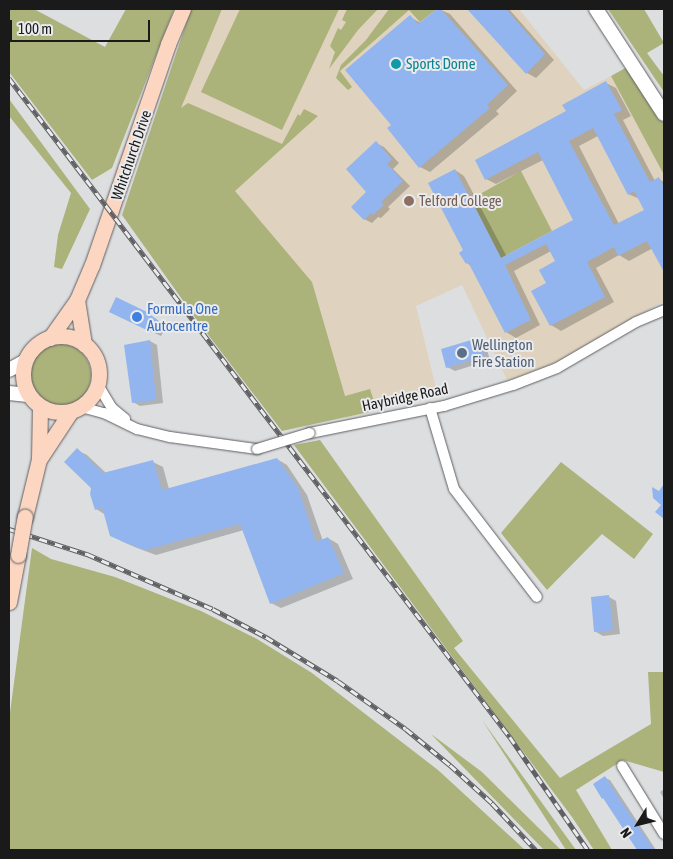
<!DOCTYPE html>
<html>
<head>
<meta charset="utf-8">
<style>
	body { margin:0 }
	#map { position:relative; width:673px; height:859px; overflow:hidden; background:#dddee0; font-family:"Asap Condensed",sans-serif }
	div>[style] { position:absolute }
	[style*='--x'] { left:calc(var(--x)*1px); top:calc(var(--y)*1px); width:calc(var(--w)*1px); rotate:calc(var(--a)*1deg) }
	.education>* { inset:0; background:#dfd3bf }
	.green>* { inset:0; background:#abb27a }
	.round { border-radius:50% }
	.shadow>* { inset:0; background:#0003 }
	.building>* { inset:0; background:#92b5ef }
	.roads { filter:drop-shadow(0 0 1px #5f6062) drop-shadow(0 0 1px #5f6062) }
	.street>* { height:10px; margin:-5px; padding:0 5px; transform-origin:5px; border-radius:5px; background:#fff }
	.secondary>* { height:14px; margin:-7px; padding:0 7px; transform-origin:7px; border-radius:7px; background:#fff }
	.primary>* { height:15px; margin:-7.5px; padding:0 7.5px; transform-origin:7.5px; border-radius:7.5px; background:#fcd6c1 }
	.primary>.ring { margin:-7.5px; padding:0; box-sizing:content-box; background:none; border:15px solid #fcd6c1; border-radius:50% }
	.rail>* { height:4.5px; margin-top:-2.25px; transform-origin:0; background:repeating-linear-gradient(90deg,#eaebed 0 8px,#606062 0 16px); box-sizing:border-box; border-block:1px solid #606062 }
	.bridges { filter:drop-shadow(0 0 1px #5f6062) drop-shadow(0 0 1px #5f6062) }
	.street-bridge>* { height:10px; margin:-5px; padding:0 5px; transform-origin:5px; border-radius:5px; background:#fff }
	.primary-bridge>* { height:15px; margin:-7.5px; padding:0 7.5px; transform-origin:7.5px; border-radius:7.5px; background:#fcd6c1 }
	.dots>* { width:14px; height:14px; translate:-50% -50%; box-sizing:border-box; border:2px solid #eaebed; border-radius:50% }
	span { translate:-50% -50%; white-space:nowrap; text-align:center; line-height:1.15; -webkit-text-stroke:4px #eaebed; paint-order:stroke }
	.culture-label { font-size:15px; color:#0d838f }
	.left { translate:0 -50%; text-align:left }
	.street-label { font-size:15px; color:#1a1a1b }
	.education-label { font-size:15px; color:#785e54 }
	.shop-label { font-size:15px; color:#366cbe }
	.service-label { font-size:15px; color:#4e5e75 }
	.frame { position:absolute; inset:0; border:10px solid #1a1a1b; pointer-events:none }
	.north { position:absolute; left:613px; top:799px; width:50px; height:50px; -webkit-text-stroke:4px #eaebed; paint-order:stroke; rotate:234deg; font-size:14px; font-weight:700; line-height:20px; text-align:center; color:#1a1a1b }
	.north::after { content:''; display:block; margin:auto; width:18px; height:22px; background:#1a1a1b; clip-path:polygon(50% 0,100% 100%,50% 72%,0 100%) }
	.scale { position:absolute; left:10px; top:20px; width:140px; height:22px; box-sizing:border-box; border:2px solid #1a1a1b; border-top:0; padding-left:6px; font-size:15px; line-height:18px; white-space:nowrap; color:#1a1a1b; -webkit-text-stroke:4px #eaebed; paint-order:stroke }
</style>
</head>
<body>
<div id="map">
	<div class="education">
		<div style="clip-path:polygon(222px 9px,519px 9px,584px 90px,611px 76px,664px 175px,664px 301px,548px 367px,507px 380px,462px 285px,416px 306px,438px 396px,346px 418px,180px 109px)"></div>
	</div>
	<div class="green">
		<div style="clip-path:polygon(9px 9px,34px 9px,105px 47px,126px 9px,174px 9px,112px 168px,92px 180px,9px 72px)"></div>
		<div style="clip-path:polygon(191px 9px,222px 9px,181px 108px,188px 103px,282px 144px,298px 114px,300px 116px,304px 109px,318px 116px,235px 191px,312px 282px,345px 396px,370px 389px,374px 401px,369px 412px,282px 431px,199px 323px,122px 215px)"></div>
		<div style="clip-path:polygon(240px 9px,339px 9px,282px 130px,201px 92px)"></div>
		<div style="clip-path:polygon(347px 9px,378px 9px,358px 30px,329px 69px,335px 52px,330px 46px,338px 28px,341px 30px,346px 22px,342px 20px)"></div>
		<div style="clip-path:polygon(389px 9px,437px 9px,420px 22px,409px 10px,340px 71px,352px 87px,348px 90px,336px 78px,341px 65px,366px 40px)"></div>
		<div style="clip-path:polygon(608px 9px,644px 9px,664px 43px,647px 53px,664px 76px,664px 92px)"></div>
		<div style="clip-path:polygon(629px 66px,664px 121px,664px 175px,611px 76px)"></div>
		<div style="clip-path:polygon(9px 99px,90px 209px,62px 269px,54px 267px,58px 235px,71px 193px,9px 116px)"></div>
		<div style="clip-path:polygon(521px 171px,552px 231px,501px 258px,471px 199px)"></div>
		<div class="round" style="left:29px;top:344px;width:62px;height:62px"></div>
		<div style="clip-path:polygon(320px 440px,463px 641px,454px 648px,560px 778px,651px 724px,648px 672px,664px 672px,664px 772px,623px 760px,576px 790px,612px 850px,594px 850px,572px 817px,294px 445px)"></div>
		<div style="clip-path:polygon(561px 462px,653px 534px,634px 559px,602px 534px,547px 590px,501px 533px)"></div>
		<div style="clip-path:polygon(32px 548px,51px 559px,115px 577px,201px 611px,257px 639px,312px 673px,438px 770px,525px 850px,9px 850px,9px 720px)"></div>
		<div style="clip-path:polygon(482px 720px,576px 850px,566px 850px)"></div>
		<div style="clip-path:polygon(431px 734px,482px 772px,561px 850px,544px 850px)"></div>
	</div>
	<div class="shadow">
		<div style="clip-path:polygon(439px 9px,450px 14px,517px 91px,496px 111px,499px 114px,430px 172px,420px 167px,393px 125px,410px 17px,421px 23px)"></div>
		<div style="clip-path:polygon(469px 9px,509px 9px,554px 60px,536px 78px,527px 73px)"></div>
		<div style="clip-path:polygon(evenodd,606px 83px,616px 88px,631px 116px,623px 120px,655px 181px,659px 179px,664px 182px,664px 269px,653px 248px,629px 261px,619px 255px,596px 268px,614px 302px,561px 331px,551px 325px,548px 283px,557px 261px,551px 251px,514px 271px,540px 325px,516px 338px,506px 332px,472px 267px,467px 263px,461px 253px,464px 250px,455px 170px,464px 176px,507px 257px,575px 221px,543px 160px,496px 184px,486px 179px,606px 83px,598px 136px,628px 194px,640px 199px,646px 210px,619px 224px,579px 146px,598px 136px)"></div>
		<div style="clip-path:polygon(376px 143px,384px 147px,399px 163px,393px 169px,410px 186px,388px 207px,390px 209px,381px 218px,378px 217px,372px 223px,364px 219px)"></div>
		<div style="clip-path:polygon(118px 316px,155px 318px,166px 327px,161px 336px)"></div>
		<div style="clip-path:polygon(478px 339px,485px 343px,490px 360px,455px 371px,447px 367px)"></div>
		<div style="clip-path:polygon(150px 341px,157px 345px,163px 403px,140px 406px,133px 402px)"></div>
		<div style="clip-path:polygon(77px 450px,87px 455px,106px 473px,153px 462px,163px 467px,169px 489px,277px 459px,287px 465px,307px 495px,323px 541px,328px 538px,338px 544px,353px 579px,281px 608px,271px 603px,244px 530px,156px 555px,137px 548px,121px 541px,106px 515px,96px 509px,93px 488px)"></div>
		<div style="clip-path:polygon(609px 597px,616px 601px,620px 634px,603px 636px,596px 632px)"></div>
		<div style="clip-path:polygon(605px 778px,610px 780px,656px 850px,638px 850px,595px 784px)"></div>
		<div style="clip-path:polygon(664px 789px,664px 799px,660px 792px)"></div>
	</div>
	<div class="building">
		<div style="clip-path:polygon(437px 9px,441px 9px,508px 85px,487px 105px,490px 108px,419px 168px,387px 128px,391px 125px,345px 70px,410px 15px,418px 24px)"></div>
		<div style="clip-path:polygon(467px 9px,506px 9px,545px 54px,526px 74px)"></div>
		<div style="clip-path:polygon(evenodd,606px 81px,622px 110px,614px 114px,650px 182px,659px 177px,664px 187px,664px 272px,647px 241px,618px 256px,614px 247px,587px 262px,605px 297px,550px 326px,531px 291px,546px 283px,539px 270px,555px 261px,546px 244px,505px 265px,531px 320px,505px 333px,468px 262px,466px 264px,459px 253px,463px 250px,428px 183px,455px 169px,501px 258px,573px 220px,538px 152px,485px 180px,475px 160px,566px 111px,562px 105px,606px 81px,593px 128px,628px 195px,634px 191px,644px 210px,614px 225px,569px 141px,593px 128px)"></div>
		<div style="clip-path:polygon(376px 141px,392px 159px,387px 164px,403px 181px,381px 202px,384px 205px,373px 215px,371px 213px,364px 220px,351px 207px,366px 192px,346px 169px)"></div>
		<div style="clip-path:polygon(116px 297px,147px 312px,160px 322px,153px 333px,109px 312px)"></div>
		<div style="clip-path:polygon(478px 338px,484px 356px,446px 368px,441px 349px)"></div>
		<div style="clip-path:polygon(150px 340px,156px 400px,132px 403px,124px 345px)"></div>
		<div style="clip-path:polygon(77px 448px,103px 473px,153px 460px,162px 490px,277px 458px,298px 488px,316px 542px,328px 537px,344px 573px,270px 604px,240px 524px,145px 550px,126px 543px,110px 536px,102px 507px,95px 510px,90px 494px,91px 488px,64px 462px)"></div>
		<div style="clip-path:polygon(664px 484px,664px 519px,655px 512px,661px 505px,653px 498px,652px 487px,659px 491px)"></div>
		<div style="clip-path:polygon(609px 595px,613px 630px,594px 632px,591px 597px)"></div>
		<div style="clip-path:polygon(605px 776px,618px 797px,654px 850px,637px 850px,603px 798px,602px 799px,593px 784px)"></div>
	</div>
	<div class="roads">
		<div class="street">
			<div style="--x:98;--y:385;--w:27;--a:59"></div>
			<div style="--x:112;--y:408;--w:17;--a:40"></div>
			<div style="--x:81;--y:407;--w:24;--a:15"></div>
			<div style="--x:104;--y:413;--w:37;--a:26"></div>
			<div style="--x:137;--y:429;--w:34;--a:14"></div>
			<div style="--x:170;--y:437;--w:88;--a:7.9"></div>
			<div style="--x:430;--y:408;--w:84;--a:73.5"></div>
			<div style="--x:454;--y:489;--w:136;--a:52.5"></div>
			<div style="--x:310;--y:433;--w:137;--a:-11.4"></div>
			<div style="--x:444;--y:406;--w:72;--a:-16.9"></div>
			<div style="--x:513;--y:385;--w:47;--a:-21.1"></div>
			<div style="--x:557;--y:368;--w:91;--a:-30.2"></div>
			<div style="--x:636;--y:322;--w:30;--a:-23"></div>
			<div style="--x:622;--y:766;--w:80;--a:58.3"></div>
		</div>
		<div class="secondary">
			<div style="--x:596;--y:9;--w:125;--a:57.1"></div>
			<div style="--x:9;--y:370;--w:18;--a:-29"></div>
			<div style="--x:9;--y:393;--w:19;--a:6"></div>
		</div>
		<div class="primary">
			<div style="--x:77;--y:300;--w:45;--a:81"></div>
			<div class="ring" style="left:23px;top:336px;width:61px;height:61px"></div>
			<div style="--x:50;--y:338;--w:47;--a:-54.6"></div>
			<div style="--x:77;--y:300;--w:38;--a:-67"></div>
			<div style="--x:92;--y:265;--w:234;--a:-71"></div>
			<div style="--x:168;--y:44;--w:38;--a:-67"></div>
			<div style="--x:40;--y:458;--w:56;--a:-56.6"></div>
			<div style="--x:25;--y:517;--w:60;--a:-76.4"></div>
			<div style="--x:39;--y:459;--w:52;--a:-88.9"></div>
			<div style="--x:9;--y:602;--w:48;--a:-79.2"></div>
		</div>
	</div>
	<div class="rail">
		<div style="--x:9;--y:78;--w:828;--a:52.76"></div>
		<div style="--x:510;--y:737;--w:137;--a:55.4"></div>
		<div style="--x:9;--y:529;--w:82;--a:17.8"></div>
		<div style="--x:87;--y:554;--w:137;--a:23.6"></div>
		<div style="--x:213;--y:609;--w:60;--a:27.8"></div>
		<div style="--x:266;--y:637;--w:84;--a:31.4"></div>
		<div style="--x:338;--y:681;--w:83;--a:35.2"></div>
		<div style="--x:406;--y:729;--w:57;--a:39.3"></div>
		<div style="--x:450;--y:765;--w:57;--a:42.1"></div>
		<div style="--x:492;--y:803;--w:64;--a:46.9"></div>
	</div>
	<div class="bridges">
		<div class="street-bridge">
			<div style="--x:257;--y:449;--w:55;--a:-16.8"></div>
		</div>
		<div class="primary-bridge">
			<div style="--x:18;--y:555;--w:39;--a:-80"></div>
		</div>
	</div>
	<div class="dots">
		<div style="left:396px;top:64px;background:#0f9aa8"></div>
		<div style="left:409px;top:201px;background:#8d6e63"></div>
		<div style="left:137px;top:317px;background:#3f7fe0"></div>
		<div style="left:462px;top:353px;background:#5c6f8a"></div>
	</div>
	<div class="culture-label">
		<span class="left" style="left:406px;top:64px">Sports Dome</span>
	</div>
	<div class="street-label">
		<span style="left:131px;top:155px;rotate:-71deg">Whitchurch Drive</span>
		<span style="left:405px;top:397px;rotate:-12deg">Haybridge Road</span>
	</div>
	<div class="education-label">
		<span class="left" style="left:419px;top:201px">Telford College</span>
	</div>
	<div class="shop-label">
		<span class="left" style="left:147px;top:317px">Formula One<br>Autocentre</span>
	</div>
	<div class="service-label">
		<span class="left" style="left:472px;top:353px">Wellington<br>Fire Station</span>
	</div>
	<div class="frame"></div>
	<div class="north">N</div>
	<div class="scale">100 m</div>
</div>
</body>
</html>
